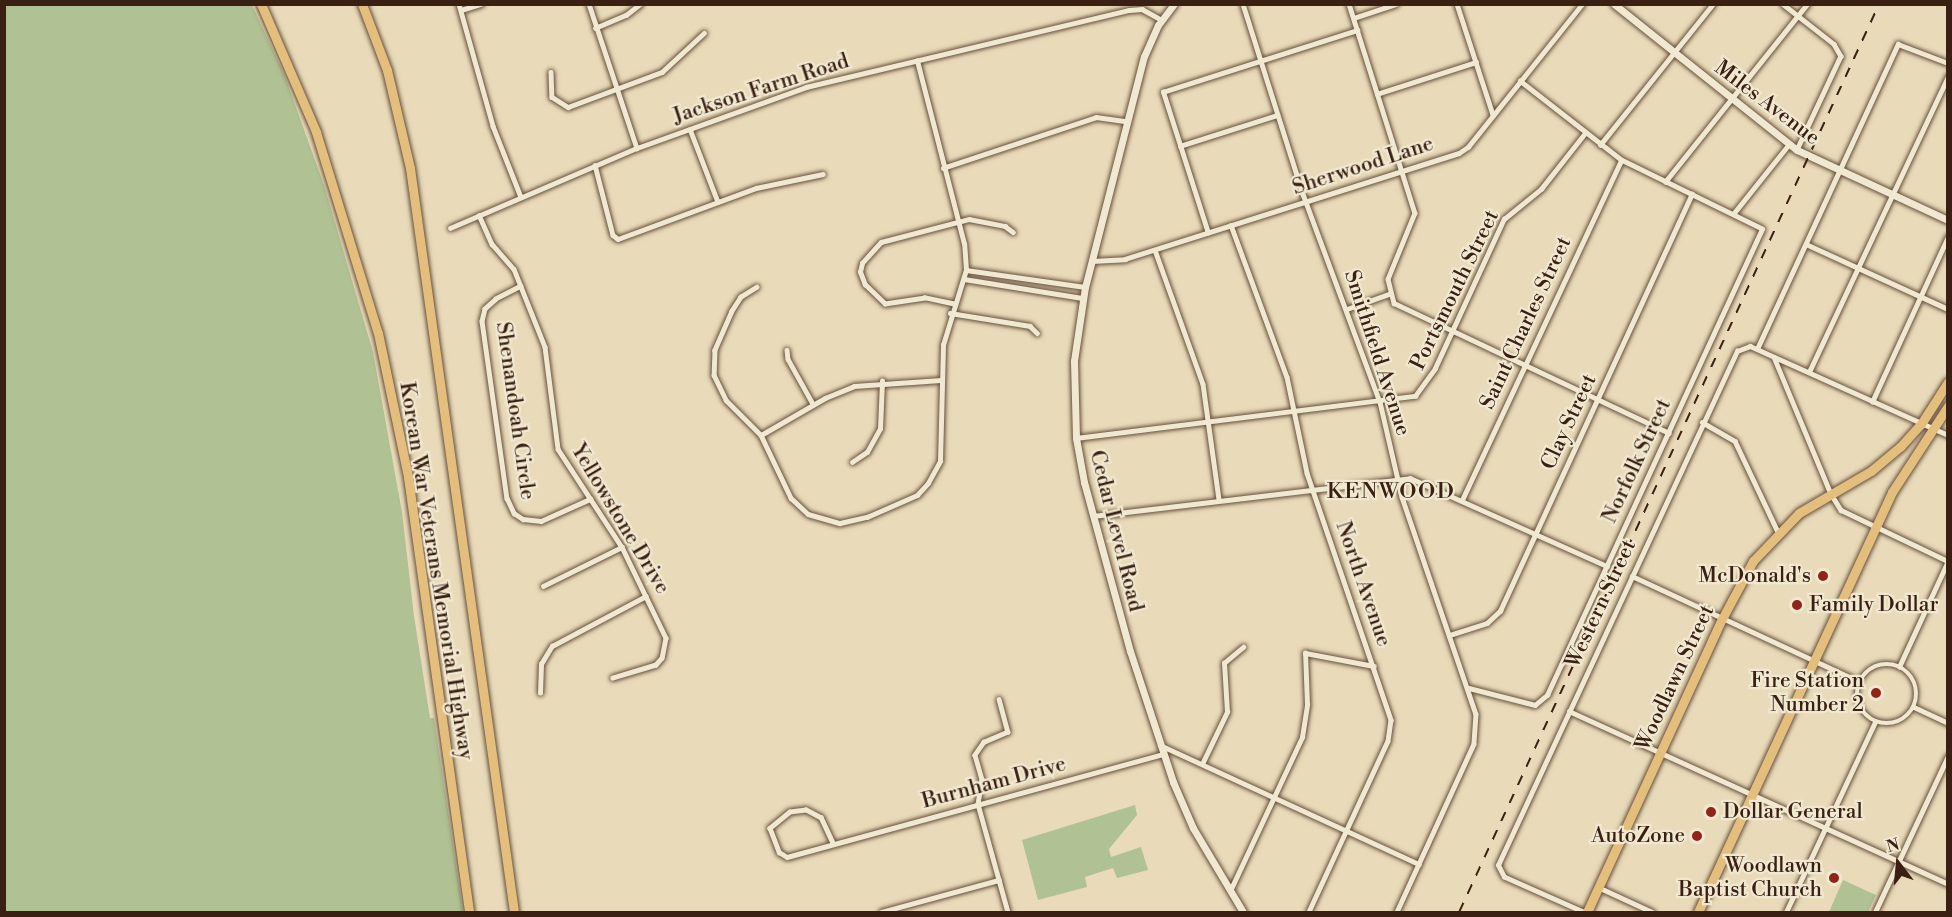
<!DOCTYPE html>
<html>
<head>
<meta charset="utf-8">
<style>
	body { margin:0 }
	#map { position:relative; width:1952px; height:917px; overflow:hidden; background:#e9dbb9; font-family:"Libre Bodoni",serif }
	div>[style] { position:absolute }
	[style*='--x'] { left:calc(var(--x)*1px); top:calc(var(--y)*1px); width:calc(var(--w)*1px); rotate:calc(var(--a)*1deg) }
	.green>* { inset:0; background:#b0c194 }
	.roads { filter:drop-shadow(0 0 2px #664f3c) drop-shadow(0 0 2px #664f3c) }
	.street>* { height:4.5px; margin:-2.25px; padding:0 2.25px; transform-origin:2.25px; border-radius:2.25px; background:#f1e8d2 }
	.street>.ring { margin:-2.25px; padding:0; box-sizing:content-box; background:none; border:4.5px solid #f1e8d2; border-radius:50% }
	.secondary>* { height:7px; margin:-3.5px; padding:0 3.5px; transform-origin:3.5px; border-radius:3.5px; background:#f1e8d2 }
	.highway>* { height:9px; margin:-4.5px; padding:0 4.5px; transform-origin:4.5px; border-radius:4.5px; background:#e4be7c }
	.rail>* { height:1.5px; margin-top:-0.75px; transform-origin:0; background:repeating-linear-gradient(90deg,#3a2012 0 10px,transparent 0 20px) }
	.dots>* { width:16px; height:16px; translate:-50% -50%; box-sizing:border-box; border:3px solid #f1e8d2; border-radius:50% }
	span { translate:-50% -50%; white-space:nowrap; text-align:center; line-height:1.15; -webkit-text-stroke:4.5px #f1e8d2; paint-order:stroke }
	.street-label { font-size:21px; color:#3a2012 }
	.poi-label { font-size:21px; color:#3a2012 }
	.right { translate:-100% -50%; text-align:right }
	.left { translate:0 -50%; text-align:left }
	.neighbourhood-label { font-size:22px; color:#3a2012; letter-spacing:1.5px }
	.frame { position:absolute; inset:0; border:6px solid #3a2012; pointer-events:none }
	.north { position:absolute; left:1868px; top:833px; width:60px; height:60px; -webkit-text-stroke:4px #f1e8d2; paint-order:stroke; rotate:344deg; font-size:16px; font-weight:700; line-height:24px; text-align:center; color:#3a2012 }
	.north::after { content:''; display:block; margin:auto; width:21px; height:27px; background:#3a2012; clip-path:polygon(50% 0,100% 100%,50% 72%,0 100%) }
</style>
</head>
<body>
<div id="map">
	<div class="green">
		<div style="clip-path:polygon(5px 4px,252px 5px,284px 74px,324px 185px,373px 352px,402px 512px,414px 616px,430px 718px,434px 718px,463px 912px,5px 912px)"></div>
		<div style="clip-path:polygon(1135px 805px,1137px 815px,1109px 849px,1111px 857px,1141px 847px,1148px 870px,1117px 878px,1113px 868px,1085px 877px,1087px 887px,1038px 900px,1022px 840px)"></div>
		<div style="clip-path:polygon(1843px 880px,1876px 895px,1868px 912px,1829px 912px)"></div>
	</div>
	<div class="roads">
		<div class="street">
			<div style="--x:459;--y:4;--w:127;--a:74.4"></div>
			<div style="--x:493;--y:126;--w:76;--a:68.5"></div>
			<div style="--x:589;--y:4;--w:152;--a:71.6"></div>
			<div style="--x:1243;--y:4;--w:199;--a:72.5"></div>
			<div style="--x:1303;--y:194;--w:222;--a:69.7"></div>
			<div style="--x:1380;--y:402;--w:98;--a:77"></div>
			<div style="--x:1402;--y:497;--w:229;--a:71.2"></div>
			<div style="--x:1476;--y:714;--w:30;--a:94"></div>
			<div style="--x:1474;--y:744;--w:185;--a:114.6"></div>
			<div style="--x:1349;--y:4;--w:219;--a:72.5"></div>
			<div style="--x:1415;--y:213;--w:71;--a:112.2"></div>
			<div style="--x:1388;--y:279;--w:25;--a:76"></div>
			<div style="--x:1394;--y:303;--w:304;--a:25.3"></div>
			<div style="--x:1457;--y:4;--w:117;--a:72"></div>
			<div style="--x:1783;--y:4;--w:65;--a:38.1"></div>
			<div style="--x:1834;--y:44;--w:14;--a:60"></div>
			<div style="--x:1841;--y:56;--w:104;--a:115.1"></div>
			<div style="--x:461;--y:10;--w:21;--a:-17"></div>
			<div style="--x:1354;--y:18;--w:44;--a:-18.4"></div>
			<div style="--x:595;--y:28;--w:34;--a:-23"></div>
			<div style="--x:626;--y:15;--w:18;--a:-38"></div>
			<div style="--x:551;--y:72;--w:25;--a:88"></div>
			<div style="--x:552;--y:97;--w:19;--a:32"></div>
			<div style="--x:568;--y:107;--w:100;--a:-20.4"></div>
			<div style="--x:662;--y:72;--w:57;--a:-42.9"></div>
			<div style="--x:1377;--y:94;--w:104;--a:-17.9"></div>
			<div style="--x:690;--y:129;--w:78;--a:69"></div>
			<div style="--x:1600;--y:145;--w:181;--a:-51.3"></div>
			<div style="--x:1180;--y:146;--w:102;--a:-17.7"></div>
			<div style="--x:595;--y:165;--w:72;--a:75.6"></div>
			<div style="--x:613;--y:235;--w:6;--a:39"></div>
			<div style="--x:618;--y:239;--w:147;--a:-20.3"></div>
			<div style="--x:756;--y:188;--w:68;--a:-11.8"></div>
			<div style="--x:943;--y:168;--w:161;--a:-18.4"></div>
			<div style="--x:1096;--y:117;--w:30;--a:8"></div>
			<div style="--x:1665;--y:182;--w:228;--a:-51.4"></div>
			<div style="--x:1734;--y:213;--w:88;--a:-51.4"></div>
			<div style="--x:479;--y:215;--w:32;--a:66"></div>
			<div style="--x:492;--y:244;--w:33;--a:49"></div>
			<div style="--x:514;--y:269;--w:84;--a:68.3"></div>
			<div style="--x:545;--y:347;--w:103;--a:82.7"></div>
			<div style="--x:558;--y:449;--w:117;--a:56.9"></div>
			<div style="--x:622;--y:547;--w:101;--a:64.2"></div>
			<div style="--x:666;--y:638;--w:20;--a:101"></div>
			<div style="--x:662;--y:658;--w:9;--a:131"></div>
			<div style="--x:656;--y:665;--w:45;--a:163.2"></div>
			<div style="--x:1231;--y:225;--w:162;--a:69.8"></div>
			<div style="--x:1287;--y:377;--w:98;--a:78.2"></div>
			<div style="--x:1307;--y:473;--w:261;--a:71.2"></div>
			<div style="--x:1391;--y:720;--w:21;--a:98"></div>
			<div style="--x:1388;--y:741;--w:188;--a:114.8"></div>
			<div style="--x:450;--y:228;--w:203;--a:-23.2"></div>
			<div style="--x:637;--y:148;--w:180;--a:-19.8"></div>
			<div style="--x:806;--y:87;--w:332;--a:-13.4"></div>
			<div style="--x:1129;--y:10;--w:13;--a:-4"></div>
			<div style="--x:1142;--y:9;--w:23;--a:29"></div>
			<div style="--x:1208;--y:233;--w:148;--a:-107.7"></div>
			<div style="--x:1163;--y:92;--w:204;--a:-17.7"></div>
			<div style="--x:1806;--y:244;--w:156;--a:24.6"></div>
			<div style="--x:1155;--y:250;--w:142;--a:70.3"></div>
			<div style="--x:1203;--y:384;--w:117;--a:82.1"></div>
			<div style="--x:1092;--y:261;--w:33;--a:-3"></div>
			<div style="--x:1125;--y:259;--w:350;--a:-17.6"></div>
			<div style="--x:1459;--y:153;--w:11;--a:-34"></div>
			<div style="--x:1468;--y:147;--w:183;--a:-51.4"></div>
			<div style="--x:966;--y:270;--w:120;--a:8.1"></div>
			<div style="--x:964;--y:279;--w:121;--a:9.1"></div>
			<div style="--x:521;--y:286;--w:28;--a:153"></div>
			<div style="--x:496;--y:299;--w:15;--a:138"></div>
			<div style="--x:485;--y:309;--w:12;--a:104"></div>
			<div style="--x:482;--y:321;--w:179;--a:82"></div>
			<div style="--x:507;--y:498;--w:17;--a:65"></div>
			<div style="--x:514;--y:513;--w:11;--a:34"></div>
			<div style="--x:523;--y:519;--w:18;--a:6"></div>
			<div style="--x:541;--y:521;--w:54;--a:-24.2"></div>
			<div style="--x:757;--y:287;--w:19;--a:148"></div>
			<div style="--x:741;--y:297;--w:17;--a:123"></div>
			<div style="--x:732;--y:311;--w:43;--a:113.6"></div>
			<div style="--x:715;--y:350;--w:25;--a:92"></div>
			<div style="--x:714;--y:375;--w:28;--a:64"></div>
			<div style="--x:726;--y:400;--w:49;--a:45"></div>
			<div style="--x:761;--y:435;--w:70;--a:64.5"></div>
			<div style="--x:791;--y:498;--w:23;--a:43"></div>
			<div style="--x:808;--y:514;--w:33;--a:16"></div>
			<div style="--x:840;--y:523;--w:28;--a:-13"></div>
			<div style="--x:867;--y:517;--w:55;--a:-23.7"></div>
			<div style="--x:917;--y:495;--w:16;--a:-47"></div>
			<div style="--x:928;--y:483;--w:25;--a:-61"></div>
			<div style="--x:940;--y:461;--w:116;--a:-88.5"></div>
			<div style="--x:943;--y:345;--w:78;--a:-73"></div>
			<div style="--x:966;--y:270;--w:26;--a:-94"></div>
			<div style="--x:964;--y:244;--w:189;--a:-104.4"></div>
			<div style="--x:954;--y:304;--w:30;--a:-168"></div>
			<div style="--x:925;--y:298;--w:40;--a:171.5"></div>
			<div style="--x:885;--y:304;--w:28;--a:-136"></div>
			<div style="--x:865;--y:285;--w:14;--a:-111"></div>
			<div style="--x:860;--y:272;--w:9;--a:-77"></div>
			<div style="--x:862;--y:263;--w:28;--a:-48"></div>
			<div style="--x:881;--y:242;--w:91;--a:-14.6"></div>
			<div style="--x:969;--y:219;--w:37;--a:11"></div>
			<div style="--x:1005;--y:226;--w:10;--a:37"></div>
			<div style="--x:1347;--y:309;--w:45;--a:-19.7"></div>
			<div style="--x:950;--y:313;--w:81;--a:9.2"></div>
			<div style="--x:1030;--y:326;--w:10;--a:45"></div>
			<div style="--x:1757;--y:349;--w:336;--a:-65.2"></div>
			<div style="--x:1898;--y:44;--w:53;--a:20.8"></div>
			<div style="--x:787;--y:350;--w:9;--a:84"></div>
			<div style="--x:788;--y:359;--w:51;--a:60.9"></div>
			<div style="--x:1774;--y:357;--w:148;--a:67.4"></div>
			<div style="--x:1831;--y:494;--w:19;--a:58"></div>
			<div style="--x:1841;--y:510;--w:119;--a:25.5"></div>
			<div style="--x:1809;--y:372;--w:327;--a:-64.8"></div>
			<div style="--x:1872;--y:402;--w:182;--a:-65.3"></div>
			<div style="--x:1702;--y:422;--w:38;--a:30"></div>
			<div style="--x:1735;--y:441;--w:101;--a:64.7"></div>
			<div style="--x:761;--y:435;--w:74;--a:-30"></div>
			<div style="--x:825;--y:398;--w:31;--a:-22"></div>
			<div style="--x:854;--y:386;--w:87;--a:-3.9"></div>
			<div style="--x:1076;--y:438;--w:342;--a:-7.1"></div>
			<div style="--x:1415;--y:396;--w:34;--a:-54"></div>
			<div style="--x:1435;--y:368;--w:164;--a:-65.2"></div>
			<div style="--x:1504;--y:219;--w:48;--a:-39"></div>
			<div style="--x:1541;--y:189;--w:71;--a:-51.8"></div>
			<div style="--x:852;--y:462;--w:18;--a:-34"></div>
			<div style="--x:867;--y:452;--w:26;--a:-61"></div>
			<div style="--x:880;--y:429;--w:48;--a:-87.6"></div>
			<div style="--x:1462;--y:500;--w:375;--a:-64.9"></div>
			<div style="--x:1093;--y:516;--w:319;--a:-6.8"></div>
			<div style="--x:1410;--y:478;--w:216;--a:24.1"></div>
			<div style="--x:1632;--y:576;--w:249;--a:24.9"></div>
			<div style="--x:543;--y:586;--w:88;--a:-26.3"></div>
			<div style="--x:1450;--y:635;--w:39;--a:-18"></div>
			<div style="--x:1487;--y:623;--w:18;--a:-43"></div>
			<div style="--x:1500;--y:611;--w:459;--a:-65.3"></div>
			<div class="ring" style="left:1857px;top:664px;width:55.5px;height:55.5px"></div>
			<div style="--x:1899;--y:667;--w:117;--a:-65.2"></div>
			<div style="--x:1469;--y:688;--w:68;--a:14.4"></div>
			<div style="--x:1535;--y:705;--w:16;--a:-40"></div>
			<div style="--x:1547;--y:695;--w:513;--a:-65.23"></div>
			<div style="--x:1762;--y:229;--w:157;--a:-153.9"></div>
			<div style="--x:1621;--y:160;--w:128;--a:-142"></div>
			<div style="--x:540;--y:693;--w:29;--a:-88"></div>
			<div style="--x:541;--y:664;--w:21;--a:-59"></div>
			<div style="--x:552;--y:646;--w:106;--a:-28"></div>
			<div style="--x:999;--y:699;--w:34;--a:75"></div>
			<div style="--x:1008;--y:732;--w:26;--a:157"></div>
			<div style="--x:984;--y:742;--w:16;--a:125"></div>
			<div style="--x:975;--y:755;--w:25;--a:74"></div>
			<div style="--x:982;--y:779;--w:25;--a:99"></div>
			<div style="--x:978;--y:804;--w:112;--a:74.5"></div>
			<div style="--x:1914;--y:707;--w:38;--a:25"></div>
			<div style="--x:1569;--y:711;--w:417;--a:24.5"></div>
			<div style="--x:1160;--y:745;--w:285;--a:24.7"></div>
			<div style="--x:1202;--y:764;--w:58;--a:-64.3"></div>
			<div style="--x:1227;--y:712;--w:49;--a:-93.5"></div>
			<div style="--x:1224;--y:663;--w:25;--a:-40"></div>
			<div style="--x:833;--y:844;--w:29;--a:-115"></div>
			<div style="--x:821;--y:818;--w:17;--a:-152"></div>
			<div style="--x:806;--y:810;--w:16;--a:173"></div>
			<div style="--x:790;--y:812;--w:26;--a:141"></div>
			<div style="--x:770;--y:828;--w:26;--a:69"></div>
			<div style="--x:779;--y:852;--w:9;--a:32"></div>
			<div style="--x:787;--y:857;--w:390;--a:-15.3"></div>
			<div style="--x:1598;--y:887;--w:60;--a:24.8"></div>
			<div style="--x:1230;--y:891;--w:170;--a:-64.9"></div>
			<div style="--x:1302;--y:737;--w:33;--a:-81"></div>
			<div style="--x:1307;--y:704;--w:51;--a:-92.2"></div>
			<div style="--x:1305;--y:653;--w:70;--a:10.7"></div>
			<div style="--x:881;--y:912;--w:122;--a:-15.2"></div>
			<div style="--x:1583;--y:912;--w:86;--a:-156.1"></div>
			<div style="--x:1504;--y:877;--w:13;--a:-117"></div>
			<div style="--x:1498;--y:865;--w:567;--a:-65.06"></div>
			<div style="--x:1737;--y:351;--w:14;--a:-21"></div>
			<div style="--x:1750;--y:346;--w:217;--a:24.2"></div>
			<div style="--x:1786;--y:912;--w:210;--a:-64.9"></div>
			<div style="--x:1875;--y:912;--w:172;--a:-64.9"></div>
		</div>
		<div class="secondary">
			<div style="--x:1174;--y:4;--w:26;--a:127"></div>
			<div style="--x:1158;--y:25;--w:34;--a:114"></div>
			<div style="--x:1144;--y:56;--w:238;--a:104.3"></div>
			<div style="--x:1085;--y:287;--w:75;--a:98.5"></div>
			<div style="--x:1074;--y:361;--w:77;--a:88.5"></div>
			<div style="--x:1076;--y:438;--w:45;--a:79.7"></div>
			<div style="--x:1084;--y:482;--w:175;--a:74.8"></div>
			<div style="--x:1130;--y:651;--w:138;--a:71.8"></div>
			<div style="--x:1173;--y:782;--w:50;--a:66.5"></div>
			<div style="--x:1193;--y:828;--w:98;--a:59.2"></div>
			<div style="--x:1614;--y:4;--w:234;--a:38.6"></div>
			<div style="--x:1797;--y:150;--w:166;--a:24.9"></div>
		</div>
		<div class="highway">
			<div style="--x:261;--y:4;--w:139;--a:66.7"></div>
			<div style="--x:316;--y:132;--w:210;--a:72.9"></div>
			<div style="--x:378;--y:333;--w:147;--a:78.2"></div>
			<div style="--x:408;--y:477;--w:439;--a:82"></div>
			<div style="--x:362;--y:4;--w:71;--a:69.3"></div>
			<div style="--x:387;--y:70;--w:101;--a:76.8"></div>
			<div style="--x:410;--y:168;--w:751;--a:82.04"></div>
			<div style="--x:1587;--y:912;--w:323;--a:-65.3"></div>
			<div style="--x:1722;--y:619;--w:66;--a:-61.9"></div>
			<div style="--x:1753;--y:561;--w:66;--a:-46.2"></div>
			<div style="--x:1799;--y:513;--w:83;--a:-30.3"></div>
			<div style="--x:1871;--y:471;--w:38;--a:-40"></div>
			<div style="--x:1900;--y:447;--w:31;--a:-48"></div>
			<div style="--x:1921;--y:424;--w:50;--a:-57.3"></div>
			<div style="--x:1698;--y:912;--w:463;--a:-65.2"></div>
			<div style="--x:1892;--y:492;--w:103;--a:-56.9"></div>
		</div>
	</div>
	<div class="rail">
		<div style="--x:1459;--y:912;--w:1000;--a:-65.18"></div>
	</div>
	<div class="dots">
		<div style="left:1823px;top:576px;background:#8f2418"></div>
		<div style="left:1797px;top:605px;background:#8f2418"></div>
		<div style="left:1876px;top:693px;background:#8f2418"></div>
		<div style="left:1711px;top:812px;background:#8f2418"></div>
		<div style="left:1697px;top:836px;background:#8f2418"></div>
		<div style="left:1834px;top:878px;background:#8f2418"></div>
	</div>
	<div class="street-label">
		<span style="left:761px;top:89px;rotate:-18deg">Jackson Farm Road</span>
		<span style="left:1767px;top:103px;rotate:37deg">Miles Avenue</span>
		<span style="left:1363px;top:166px;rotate:-18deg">Sherwood Lane</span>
		<span style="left:1455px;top:290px;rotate:-64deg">Portsmouth Street</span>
		<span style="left:1526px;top:323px;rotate:-65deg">Saint Charles Street</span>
		<span style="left:1377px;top:353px;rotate:72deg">Smithfield Avenue</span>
		<span style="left:515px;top:411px;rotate:82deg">Shenandoah Circle</span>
		<span style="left:1569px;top:422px;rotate:-65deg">Clay Street</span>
		<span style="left:1637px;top:461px;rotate:-65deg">Norfolk Street</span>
		<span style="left:620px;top:519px;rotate:59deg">Yellowstone Drive</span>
		<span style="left:1116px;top:531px;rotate:76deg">Cedar Level Road</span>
		<span style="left:436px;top:571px;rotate:81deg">Korean War Veterans Memorial Highway</span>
		<span style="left:1363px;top:584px;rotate:71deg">North Avenue</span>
		<span style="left:1601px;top:604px;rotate:-65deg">Western Street</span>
		<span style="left:1675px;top:678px;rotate:-65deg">Woodlawn Street</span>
		<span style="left:994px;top:783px;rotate:-15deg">Burnham Drive</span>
	</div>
	<div class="poi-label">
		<span class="right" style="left:1811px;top:576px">McDonald's</span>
		<span class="left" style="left:1809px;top:605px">Family Dollar</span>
		<span class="right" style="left:1864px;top:693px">Fire Station<br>Number 2</span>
		<span class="left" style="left:1723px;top:812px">Dollar General</span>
		<span class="right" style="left:1685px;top:836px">AutoZone</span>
		<span class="right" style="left:1822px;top:878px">Woodlawn<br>Baptist Church</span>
	</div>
	<div class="neighbourhood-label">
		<span style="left:1391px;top:492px">KENWOOD</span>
	</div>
	<div class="frame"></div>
	<div class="north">N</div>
</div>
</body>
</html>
